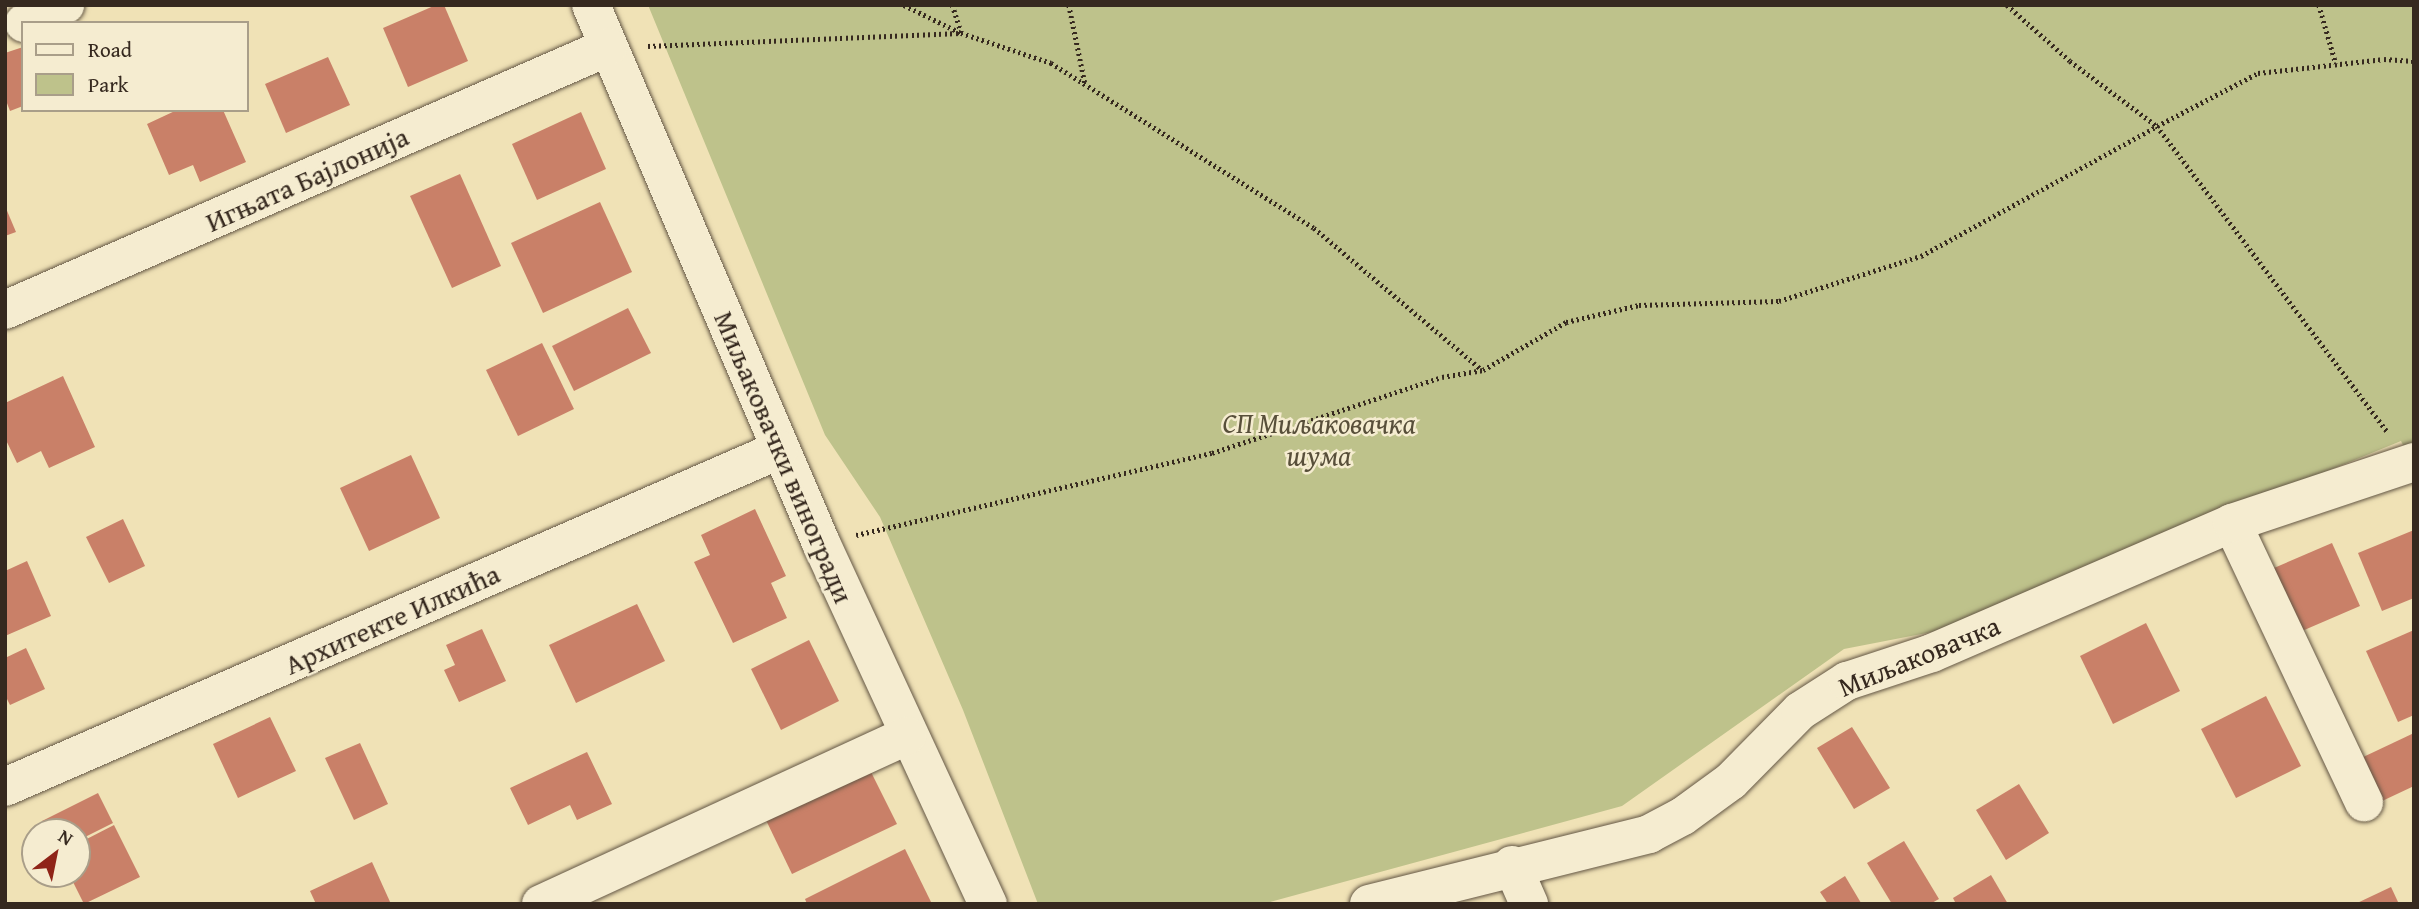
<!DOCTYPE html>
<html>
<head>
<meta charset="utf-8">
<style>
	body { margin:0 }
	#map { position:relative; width:2419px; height:909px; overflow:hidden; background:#f0e2b6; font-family:"Gentium Book Plus",serif }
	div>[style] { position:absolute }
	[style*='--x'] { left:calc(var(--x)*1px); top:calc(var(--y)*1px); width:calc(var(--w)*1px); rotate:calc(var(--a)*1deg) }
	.green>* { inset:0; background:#bec28b }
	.building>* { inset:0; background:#c98068 }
	.path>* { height:4.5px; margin-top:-2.25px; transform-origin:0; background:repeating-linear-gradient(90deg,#36291f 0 2px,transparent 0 5.5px) }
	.roads { filter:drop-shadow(0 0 2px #645745) drop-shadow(0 0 2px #645745) }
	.minor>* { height:38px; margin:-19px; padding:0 19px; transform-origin:19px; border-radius:19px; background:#f5ecd0 }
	span { translate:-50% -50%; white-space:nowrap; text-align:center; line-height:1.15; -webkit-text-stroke:5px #f5ecd0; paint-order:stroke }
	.street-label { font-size:28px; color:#36291f }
	.park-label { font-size:28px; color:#584f3a; font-style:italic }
	.frame { position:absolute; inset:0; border:7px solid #36291f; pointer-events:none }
	.legend { position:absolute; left:21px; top:21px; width:228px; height:91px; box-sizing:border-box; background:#f5ecd0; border:2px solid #a99e89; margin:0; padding:9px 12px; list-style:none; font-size:21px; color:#36291f }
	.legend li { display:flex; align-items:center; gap:14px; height:35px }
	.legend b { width:35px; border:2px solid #a99e89 }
	.north { position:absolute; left:21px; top:818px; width:70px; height:70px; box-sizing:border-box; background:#f5ecd0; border:2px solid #a99e89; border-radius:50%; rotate:32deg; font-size:19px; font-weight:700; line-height:28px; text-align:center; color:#36291f }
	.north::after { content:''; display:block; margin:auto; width:24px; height:32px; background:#8f2418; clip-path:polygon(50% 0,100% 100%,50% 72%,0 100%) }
</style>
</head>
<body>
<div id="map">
	<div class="green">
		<div style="clip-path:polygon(648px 5px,2414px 5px,2414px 466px,2401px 441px,1937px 631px,1844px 649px,1622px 806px,1263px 904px,1038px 904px,963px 710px,880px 517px,825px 435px)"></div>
	</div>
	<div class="building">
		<div style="clip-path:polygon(436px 5px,444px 5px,468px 61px,408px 87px,383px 28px)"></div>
		<div style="clip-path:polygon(23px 47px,23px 106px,10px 111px,5px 98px,5px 53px)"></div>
		<div style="clip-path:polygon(328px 57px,350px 105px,286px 133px,265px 84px)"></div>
		<div style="clip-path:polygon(177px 110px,223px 110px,246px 162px,200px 182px,193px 165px,169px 175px,147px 124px)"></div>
		<div style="clip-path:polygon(581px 112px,606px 169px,537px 200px,512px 144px)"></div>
		<div style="clip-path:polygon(460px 174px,501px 266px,452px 288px,410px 196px)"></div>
		<div style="clip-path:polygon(600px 202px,632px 272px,543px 313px,511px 243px)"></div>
		<div style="clip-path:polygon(5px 206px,16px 232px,5px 236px)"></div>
		<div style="clip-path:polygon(628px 308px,651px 353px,574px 391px,552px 346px)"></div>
		<div style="clip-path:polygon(542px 343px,574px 409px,518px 436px,486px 370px)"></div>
		<div style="clip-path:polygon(63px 376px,95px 447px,49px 468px,41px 451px,17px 463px,5px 438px,5px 403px)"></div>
		<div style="clip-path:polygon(411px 455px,440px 518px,369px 551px,340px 488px)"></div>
		<div style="clip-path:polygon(755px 509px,786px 576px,771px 583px,787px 618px,733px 643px,694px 562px,710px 555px,701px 535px)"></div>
		<div style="clip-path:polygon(123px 519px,145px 566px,109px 583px,86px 537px)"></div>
		<div style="clip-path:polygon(2414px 530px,2414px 598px,2382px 611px,2358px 553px)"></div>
		<div style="clip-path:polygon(2332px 543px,2360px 606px,2295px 634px,2267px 571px)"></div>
		<div style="clip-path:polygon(27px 561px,51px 616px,5px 636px,5px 571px)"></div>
		<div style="clip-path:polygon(637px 604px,665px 661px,576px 703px,549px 645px)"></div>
		<div style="clip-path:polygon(2146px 623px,2180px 691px,2113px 724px,2080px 656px)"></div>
		<div style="clip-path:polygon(482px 629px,506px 681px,459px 702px,444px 670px,455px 665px,446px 645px)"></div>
		<div style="clip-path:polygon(2414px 630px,2414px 715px,2398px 722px,2366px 651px)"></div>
		<div style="clip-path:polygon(809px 640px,839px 701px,781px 730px,751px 669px)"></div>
		<div style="clip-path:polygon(26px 648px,45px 689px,10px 705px,5px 695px,5px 658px)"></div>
		<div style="clip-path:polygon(2266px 696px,2301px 766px,2236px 798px,2201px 729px)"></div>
		<div style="clip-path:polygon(270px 717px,296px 771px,238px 798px,213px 744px)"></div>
		<div style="clip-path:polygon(1852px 727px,1890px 788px,1854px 809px,1817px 748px)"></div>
		<div style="clip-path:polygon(2414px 733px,2414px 786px,2380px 802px,2359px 759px)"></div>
		<div style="clip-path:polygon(360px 743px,388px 804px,354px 820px,325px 758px)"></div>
		<div style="clip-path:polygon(587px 752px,612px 804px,577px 820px,570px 805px,528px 825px,510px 788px)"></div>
		<div style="clip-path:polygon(868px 766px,897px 824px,792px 874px,764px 816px)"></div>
		<div style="clip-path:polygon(2019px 784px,2049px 833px,2006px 860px,1976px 810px)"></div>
		<div style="clip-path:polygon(98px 793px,113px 823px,77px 841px,77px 832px,48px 832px,42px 821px)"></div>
		<div style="clip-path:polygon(114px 825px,140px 877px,84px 904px,69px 874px,77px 874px,77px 844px)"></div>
		<div style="clip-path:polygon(1904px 841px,1939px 899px,1930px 904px,1892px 904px,1867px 863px)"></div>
		<div style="clip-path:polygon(905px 849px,932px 904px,807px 904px,805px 899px)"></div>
		<div style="clip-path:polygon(372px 862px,391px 904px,316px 904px,310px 891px)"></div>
		<div style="clip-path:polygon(1991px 875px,2008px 904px,1956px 904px,1953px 898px)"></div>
		<div style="clip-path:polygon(1845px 876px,1861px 903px,1828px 904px,1820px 892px)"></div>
		<div style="clip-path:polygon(2391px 887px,2399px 904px,2355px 904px)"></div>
	</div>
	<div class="path">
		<div style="--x:904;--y:5;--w:64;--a:26.2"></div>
		<div style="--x:961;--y:33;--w:95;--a:18.4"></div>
		<div style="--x:1051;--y:63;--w:310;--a:32.1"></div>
		<div style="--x:1314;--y:228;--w:220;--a:40.2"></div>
		<div style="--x:1069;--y:5;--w:80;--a:78.4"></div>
		<div style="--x:2007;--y:5;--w:84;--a:41.6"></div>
		<div style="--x:2070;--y:61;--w:109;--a:36.8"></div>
		<div style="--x:2157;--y:126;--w:114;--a:-27.7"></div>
		<div style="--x:2258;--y:73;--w:127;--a:-6.3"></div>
		<div style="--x:2384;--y:59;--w:30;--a:4"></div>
		<div style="--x:2319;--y:5;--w:61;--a:73.9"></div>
		<div style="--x:648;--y:46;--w:313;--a:-2.4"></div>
		<div style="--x:961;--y:33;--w:29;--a:-108"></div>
		<div style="--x:856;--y:535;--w:365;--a:-13"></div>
		<div style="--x:1212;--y:453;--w:242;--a:-18.3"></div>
		<div style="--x:1442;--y:377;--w:42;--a:-9.7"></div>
		<div style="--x:1483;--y:370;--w:96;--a:-30"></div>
		<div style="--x:1566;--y:322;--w:75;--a:-13.1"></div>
		<div style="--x:1639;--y:305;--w:140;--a:-1.6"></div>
		<div style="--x:1779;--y:301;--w:149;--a:-17.6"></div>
		<div style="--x:1921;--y:256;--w:269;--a:-28.8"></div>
		<div style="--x:2157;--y:126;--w:383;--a:53"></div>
	</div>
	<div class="roads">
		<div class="minor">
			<div style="--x:591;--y:5;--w:585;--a:66.85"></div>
			<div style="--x:821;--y:543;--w:398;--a:65.2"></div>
			<div style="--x:24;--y:23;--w:45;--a:-23.7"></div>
			<div style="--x:5;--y:310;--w:658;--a:-23.56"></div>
			<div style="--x:2232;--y:523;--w:309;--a:64.7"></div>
			<div style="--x:5;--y:787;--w:844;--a:-23.53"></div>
			<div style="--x:1512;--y:865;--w:43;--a:66.4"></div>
			<div style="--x:541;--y:904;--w:403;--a:-24.7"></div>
			<div style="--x:1369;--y:904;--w:289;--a:-14"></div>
			<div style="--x:1649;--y:834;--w:38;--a:-28"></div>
			<div style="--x:1683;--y:816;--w:59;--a:-36.1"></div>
			<div style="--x:1731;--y:781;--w:98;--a:-45.4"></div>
			<div style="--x:1800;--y:711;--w:56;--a:-32.6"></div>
			<div style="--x:1847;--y:681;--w:89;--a:-18.2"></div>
			<div style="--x:1932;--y:653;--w:327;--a:-23.4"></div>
			<div style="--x:2232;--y:523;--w:192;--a:-18.5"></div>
		</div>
	</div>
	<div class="street-label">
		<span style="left:307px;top:179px;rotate:-24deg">Игњата Бајлонија</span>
		<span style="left:784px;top:457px;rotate:67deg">Миљаковачки виногради</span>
		<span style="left:392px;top:619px;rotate:-24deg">Архитекте Илкића</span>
		<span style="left:1919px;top:656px;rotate:-22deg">Миљаковачка</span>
	</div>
	<div class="park-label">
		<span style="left:1319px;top:439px">СП Миљаковачка<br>шума</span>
	</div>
	<div class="frame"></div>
	<ul class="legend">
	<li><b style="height:9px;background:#f5ecd0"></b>Road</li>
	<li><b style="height:19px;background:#bec28b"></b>Park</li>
	</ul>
	<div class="north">N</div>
</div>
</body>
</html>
